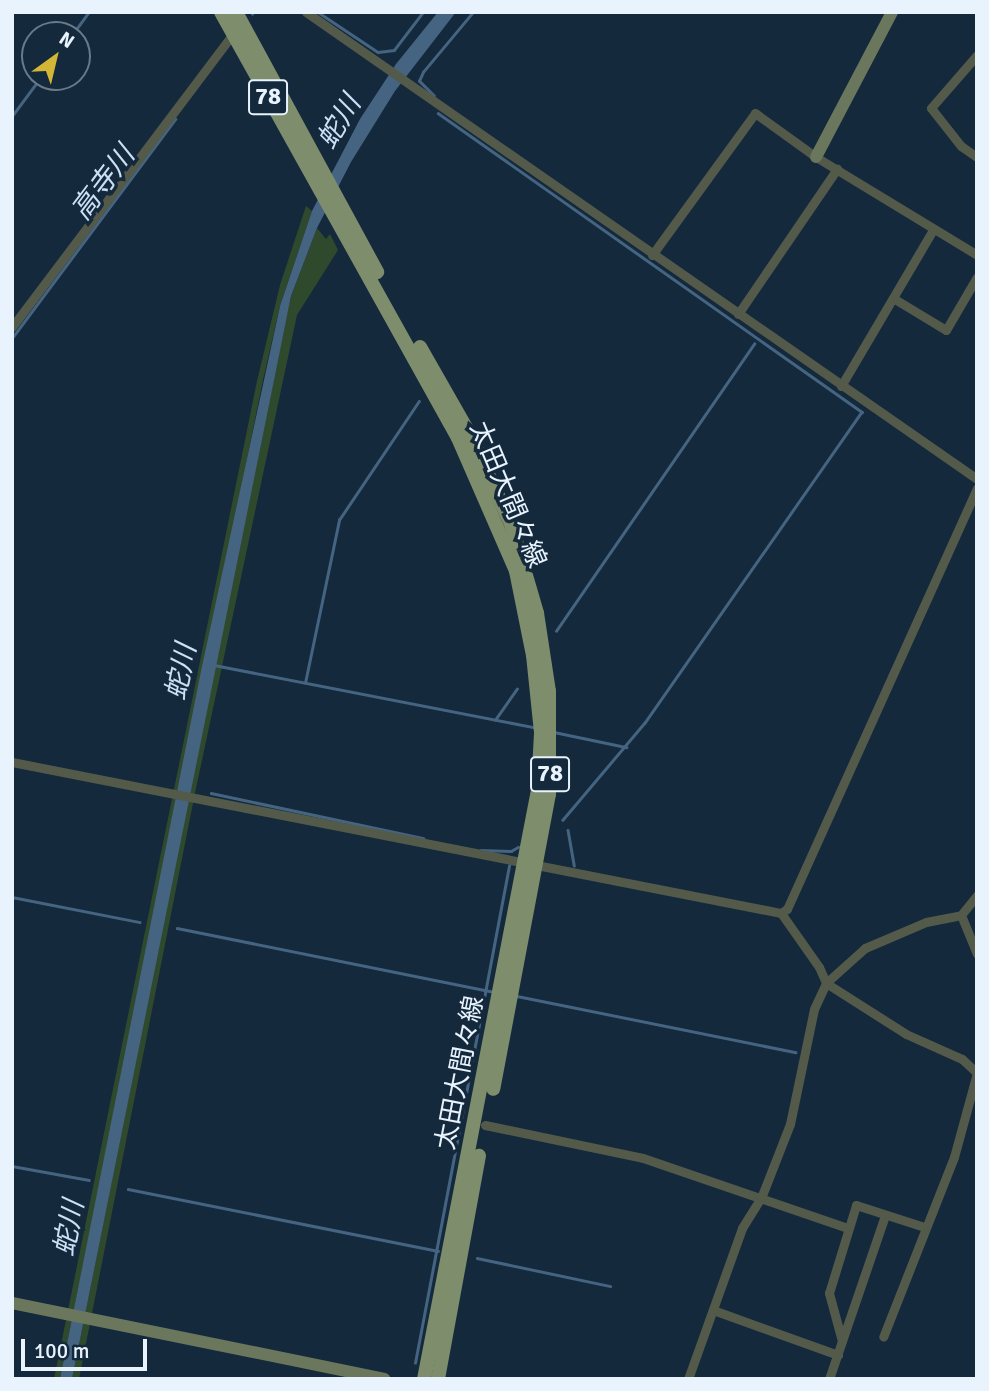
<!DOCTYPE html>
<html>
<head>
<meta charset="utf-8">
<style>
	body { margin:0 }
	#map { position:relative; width:989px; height:1391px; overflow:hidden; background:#14293c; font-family:Signika,"Noto Sans JP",sans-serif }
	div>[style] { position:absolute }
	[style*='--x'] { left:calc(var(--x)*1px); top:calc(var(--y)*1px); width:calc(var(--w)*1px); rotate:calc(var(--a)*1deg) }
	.green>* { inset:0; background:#2f492d }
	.water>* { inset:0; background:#446481 }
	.stream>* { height:2.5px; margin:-1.25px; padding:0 1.25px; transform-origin:1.25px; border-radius:1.25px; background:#446481 }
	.street>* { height:9px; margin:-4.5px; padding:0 4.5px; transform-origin:4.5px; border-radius:4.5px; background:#535a4a }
	.secondary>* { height:12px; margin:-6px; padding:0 6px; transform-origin:6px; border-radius:6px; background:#6b775d }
	.primary>* { height:14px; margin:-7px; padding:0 7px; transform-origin:7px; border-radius:7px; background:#7e8d6c }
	span { translate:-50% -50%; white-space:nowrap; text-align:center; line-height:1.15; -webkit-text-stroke:7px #14293c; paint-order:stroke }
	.shield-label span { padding:2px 5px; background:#14293c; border:2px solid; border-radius:5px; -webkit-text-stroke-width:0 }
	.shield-label { font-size:24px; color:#e8f3fd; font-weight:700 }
	.street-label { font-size:26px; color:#e8f3fd }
	.water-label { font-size:28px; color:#cce1f6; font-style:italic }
	.frame { position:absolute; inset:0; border:14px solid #e8f3fd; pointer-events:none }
	.north { position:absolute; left:21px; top:21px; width:70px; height:70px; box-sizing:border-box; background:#14293c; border:2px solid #697a89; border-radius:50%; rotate:34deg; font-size:19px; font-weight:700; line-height:28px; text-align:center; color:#e8f3fd }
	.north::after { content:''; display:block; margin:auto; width:24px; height:32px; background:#d3b635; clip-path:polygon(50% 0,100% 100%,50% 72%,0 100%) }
	.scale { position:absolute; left:21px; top:1339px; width:126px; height:32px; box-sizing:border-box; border:4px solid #e8f3fd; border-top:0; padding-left:9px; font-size:21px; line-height:24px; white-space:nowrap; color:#e8f3fd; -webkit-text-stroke:5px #14293c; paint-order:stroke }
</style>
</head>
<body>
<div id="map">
	<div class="green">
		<div style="clip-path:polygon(306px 206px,312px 211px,280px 306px,263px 380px,60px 1379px,54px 1379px,257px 381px,280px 285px)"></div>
		<div style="clip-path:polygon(317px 228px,326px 239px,330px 234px,338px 250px,297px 315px,195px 793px,79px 1379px,72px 1379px,266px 413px,291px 296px)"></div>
	</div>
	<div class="water">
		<div style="clip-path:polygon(438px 12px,456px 12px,395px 91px,351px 162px,317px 228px,291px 296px,72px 1379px,60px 1379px,201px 671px,280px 306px,312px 211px,360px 119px,396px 64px)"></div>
	</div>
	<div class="stream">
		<div style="--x:318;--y:12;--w:72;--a:33.7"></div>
		<div style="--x:378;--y:52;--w:16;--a:-7"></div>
		<div style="--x:394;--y:50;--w:48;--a:-52.7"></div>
		<div style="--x:252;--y:14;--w:2;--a:-63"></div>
		<div style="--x:72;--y:35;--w:29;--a:-54"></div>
		<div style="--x:434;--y:96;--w:21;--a:-135"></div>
		<div style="--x:419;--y:81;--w:10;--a:-66"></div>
		<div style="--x:423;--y:72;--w:78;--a:-50.2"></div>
		<div style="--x:438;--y:113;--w:519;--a:35.19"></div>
		<div style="--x:862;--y:412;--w:379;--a:124.9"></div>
		<div style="--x:645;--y:723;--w:127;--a:130.2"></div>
		<div style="--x:12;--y:116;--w:49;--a:-53.4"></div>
		<div style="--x:12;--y:338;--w:273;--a:-53.3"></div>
		<div style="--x:556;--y:631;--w:349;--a:-55.4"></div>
		<div style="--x:214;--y:665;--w:329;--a:11"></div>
		<div style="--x:305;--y:683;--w:167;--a:-78.2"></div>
		<div style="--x:339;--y:520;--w:143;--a:-56.1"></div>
		<div style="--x:495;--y:720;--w:38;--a:-55"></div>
		<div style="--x:554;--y:732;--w:74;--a:11.8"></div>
		<div style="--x:211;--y:793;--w:217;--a:12"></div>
		<div style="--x:568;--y:830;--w:36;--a:80"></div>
		<div style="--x:481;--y:850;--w:30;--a:2"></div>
		<div style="--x:511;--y:851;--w:8;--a:-30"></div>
		<div style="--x:12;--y:897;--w:130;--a:11.1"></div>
		<div style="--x:177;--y:928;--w:322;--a:11.4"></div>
		<div style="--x:517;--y:996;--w:284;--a:11.4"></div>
		<div style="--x:12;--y:1166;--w:78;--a:10.3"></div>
		<div style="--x:128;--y:1189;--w:316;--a:11.3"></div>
		<div style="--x:477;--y:1258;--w:136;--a:11.9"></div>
		<div style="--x:415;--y:1363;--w:506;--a:-79.29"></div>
	</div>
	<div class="street">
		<div style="--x:306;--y:12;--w:818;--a:34.84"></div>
		<div style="--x:977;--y:55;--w:70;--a:131"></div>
		<div style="--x:931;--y:108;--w:48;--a:51.7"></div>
		<div style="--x:961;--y:146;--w:19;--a:35"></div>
		<div style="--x:652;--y:255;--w:175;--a:-54"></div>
		<div style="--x:755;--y:113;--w:75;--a:35.8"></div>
		<div style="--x:816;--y:157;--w:188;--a:31.3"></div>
		<div style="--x:893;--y:298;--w:62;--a:31.1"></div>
		<div style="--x:946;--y:330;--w:61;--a:-59.7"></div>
		<div style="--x:738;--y:314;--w:176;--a:-55.7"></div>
		<div style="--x:12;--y:327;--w:367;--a:-53"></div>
		<div style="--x:841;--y:386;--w:181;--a:-59.5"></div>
		<div style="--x:12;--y:762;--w:784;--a:11.11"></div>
		<div style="--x:781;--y:913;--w:66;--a:54.9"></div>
		<div style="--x:819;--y:967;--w:17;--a:66"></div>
		<div style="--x:826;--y:983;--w:95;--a:32.5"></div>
		<div style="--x:906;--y:1034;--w:61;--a:24.1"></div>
		<div style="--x:962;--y:1059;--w:21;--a:43"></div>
		<div style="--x:977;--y:1073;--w:87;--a:105.3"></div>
		<div style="--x:954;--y:1157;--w:193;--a:111.5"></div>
		<div style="--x:781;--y:913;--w:7;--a:-34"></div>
		<div style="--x:787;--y:909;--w:462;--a:-65.7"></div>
		<div style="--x:961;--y:915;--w:42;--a:67.7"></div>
		<div style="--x:485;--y:1125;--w:161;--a:11.8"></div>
		<div style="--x:643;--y:1158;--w:217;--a:18.9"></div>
		<div style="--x:713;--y:1310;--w:133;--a:19.8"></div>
		<div style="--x:842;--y:1341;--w:50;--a:-105.2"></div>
		<div style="--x:829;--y:1293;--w:92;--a:-72.9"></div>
		<div style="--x:856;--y:1205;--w:71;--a:17.9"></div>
		<div style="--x:688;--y:1379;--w:160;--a:-70.3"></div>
		<div style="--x:742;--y:1228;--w:36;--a:-58"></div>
		<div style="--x:761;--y:1198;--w:79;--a:-68.6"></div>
		<div style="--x:790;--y:1124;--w:117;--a:-78.2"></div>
		<div style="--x:814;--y:1009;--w:29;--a:-65"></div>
		<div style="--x:826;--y:983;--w:52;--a:-41.9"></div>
		<div style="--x:865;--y:948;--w:66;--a:-23.1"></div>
		<div style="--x:926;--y:922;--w:36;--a:-11"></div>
		<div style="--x:961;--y:915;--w:26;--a:-51"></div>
		<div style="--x:829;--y:1379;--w:173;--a:-71.1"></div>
	</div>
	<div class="secondary">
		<div style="--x:816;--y:157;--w:164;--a:-62.3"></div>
		<div style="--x:12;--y:1303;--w:380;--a:11.5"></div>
	</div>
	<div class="primary">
		<div style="--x:221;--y:12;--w:487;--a:60.9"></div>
		<div style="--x:458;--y:438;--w:145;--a:66.4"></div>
		<div style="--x:516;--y:571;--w:86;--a:78.6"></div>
		<div style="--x:533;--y:655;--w:78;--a:84.1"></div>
		<div style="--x:541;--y:733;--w:57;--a:93"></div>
		<div style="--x:538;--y:790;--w:600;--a:100.95"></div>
		<div style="--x:236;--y:12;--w:296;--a:61.5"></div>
		<div style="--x:420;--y:347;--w:99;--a:60.3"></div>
		<div style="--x:469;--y:433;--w:100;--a:65.2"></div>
		<div style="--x:511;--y:524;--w:93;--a:73.7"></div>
		<div style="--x:537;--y:613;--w:79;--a:81.3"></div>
		<div style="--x:549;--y:691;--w:103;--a:90"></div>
		<div style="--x:549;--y:794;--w:300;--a:100.7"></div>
		<div style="--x:438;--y:1379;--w:227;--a:-79.6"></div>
	</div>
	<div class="shield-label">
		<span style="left:268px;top:97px">78</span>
		<span style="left:550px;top:774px">78</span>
	</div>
	<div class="street-label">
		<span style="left:507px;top:495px;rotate:67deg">太田大間々線</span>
		<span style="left:461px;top:1073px;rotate:-79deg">太田大間々線</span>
	</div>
	<div class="water-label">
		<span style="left:339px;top:122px;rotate:-59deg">蛇川</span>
		<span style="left:103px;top:183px;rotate:-53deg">高寺川</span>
		<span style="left:181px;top:672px;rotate:-78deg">蛇川</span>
		<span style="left:69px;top:1228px;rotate:-79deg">蛇川</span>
	</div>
	<div class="frame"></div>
	<div class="north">N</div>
	<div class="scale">100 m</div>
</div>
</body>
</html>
